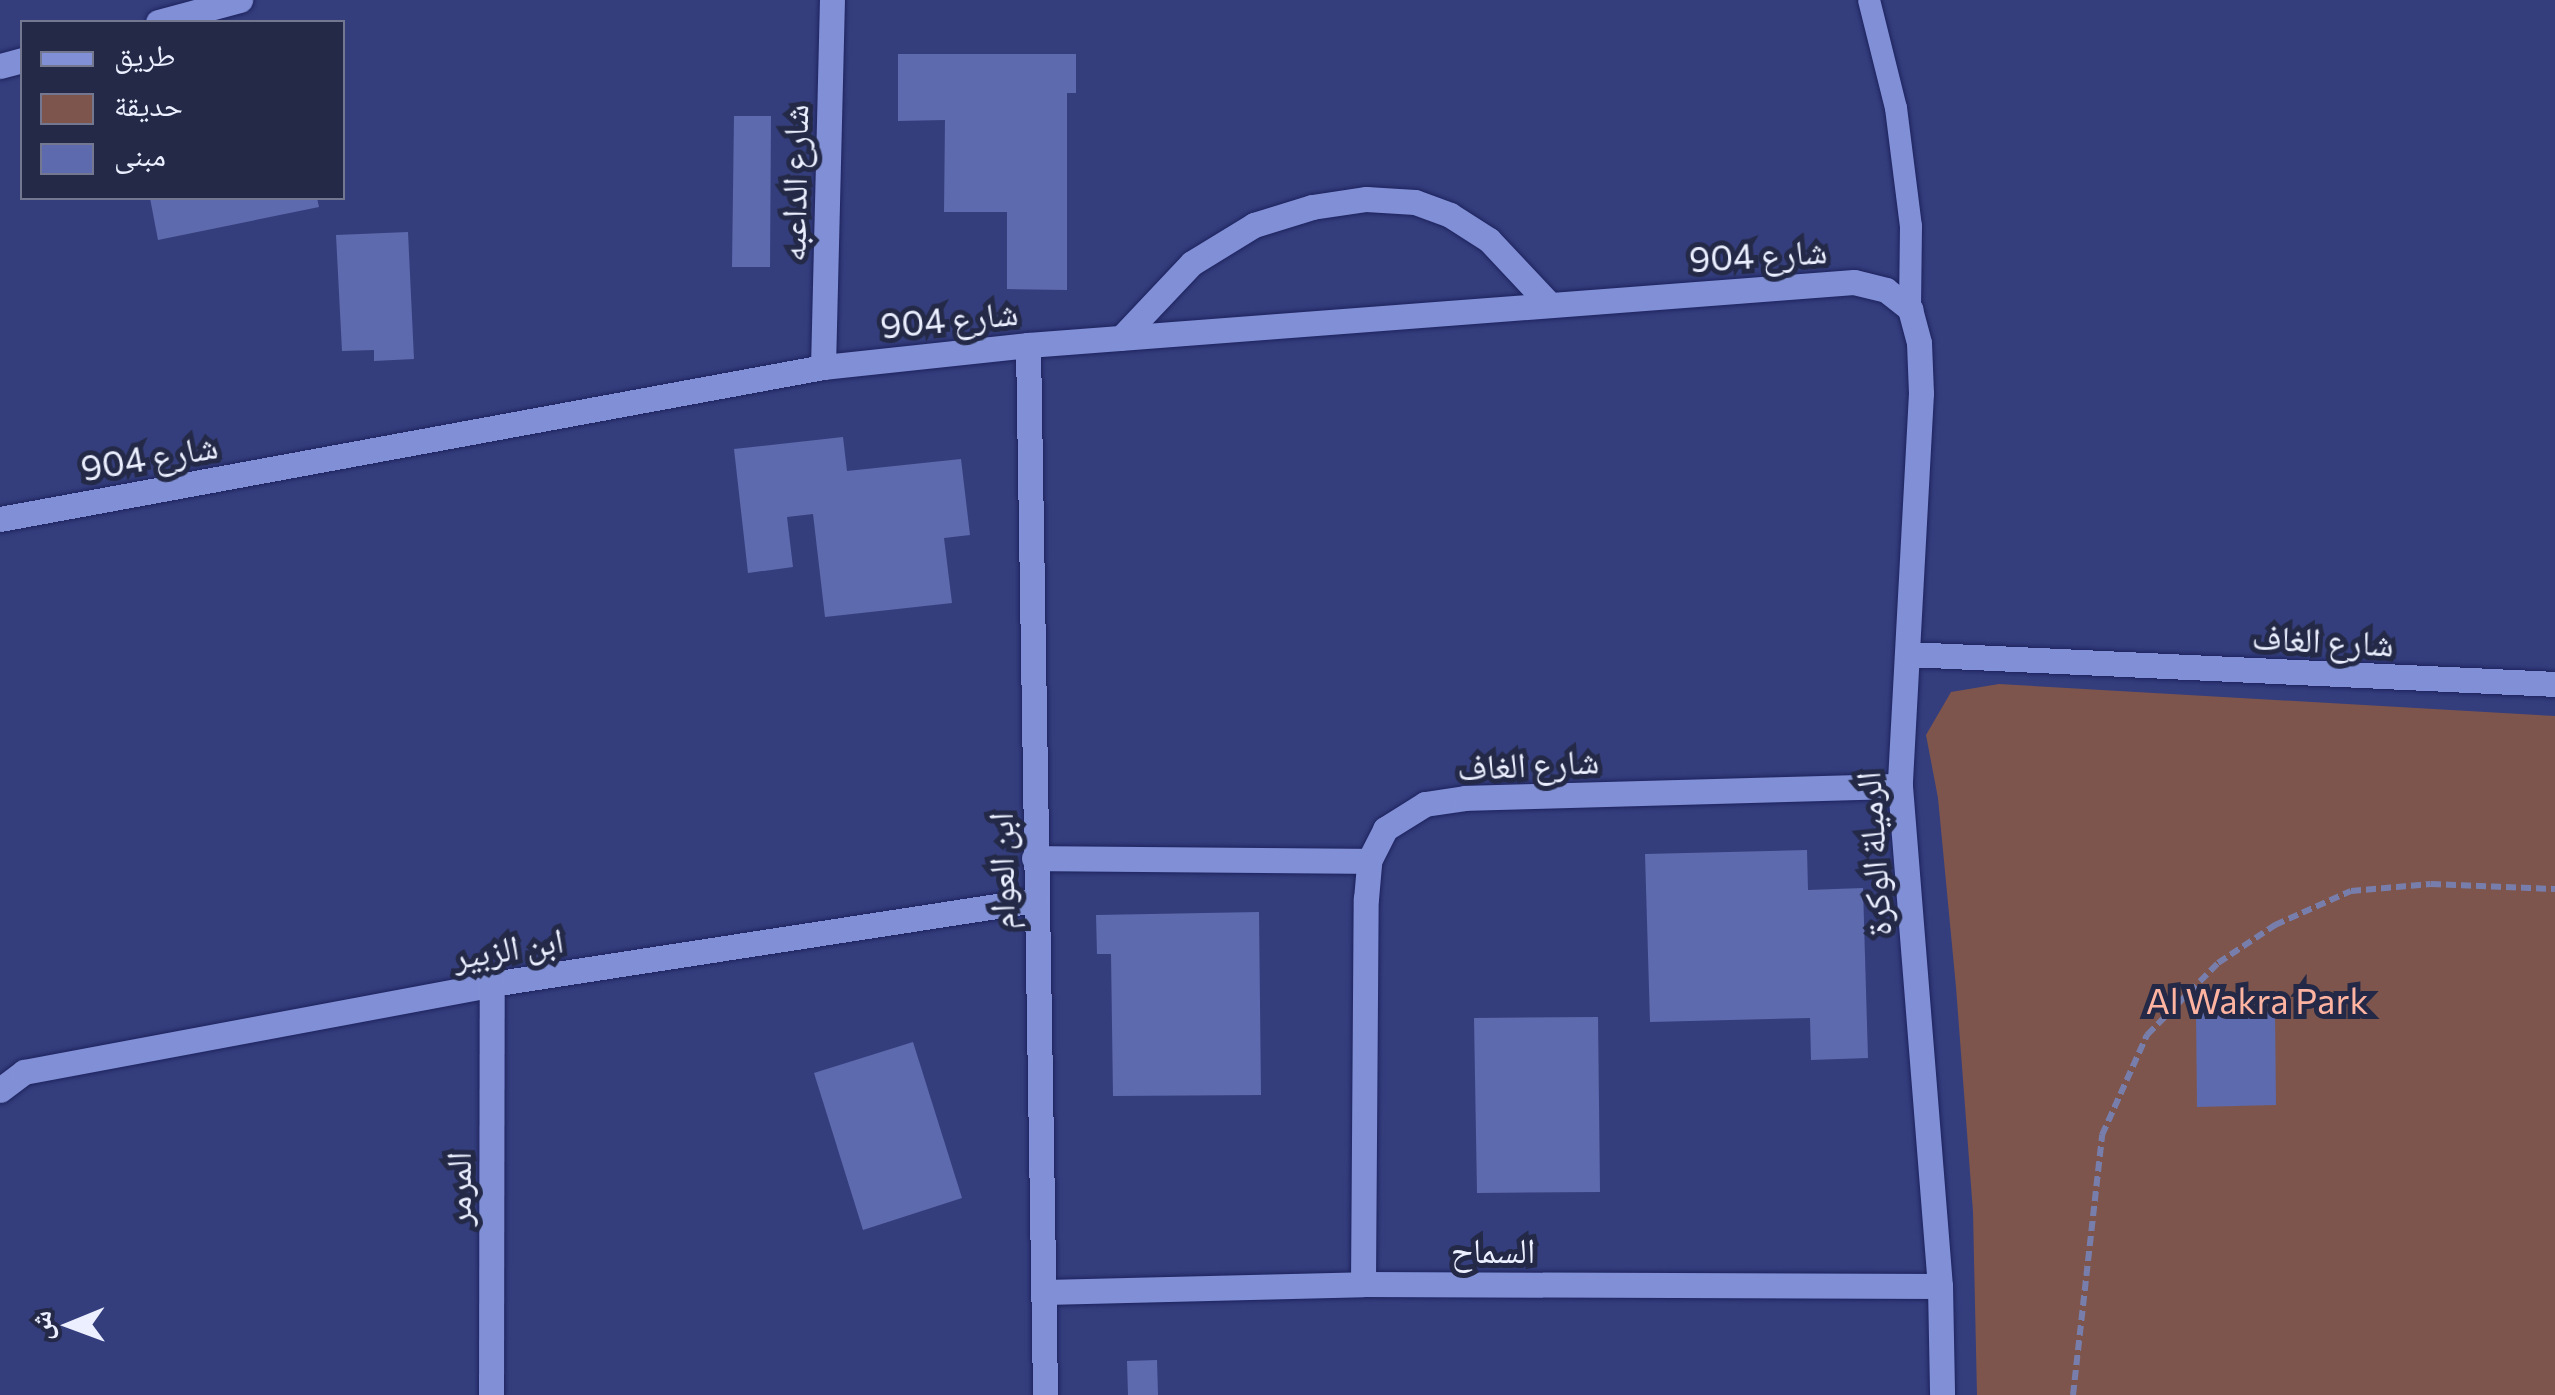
<!DOCTYPE html>
<html>
<head>
<meta charset="utf-8">
<style>
	body { margin:0 }
	#map { position:relative; width:2555px; height:1395px; overflow:hidden; background:#353e7d; font-family:Commissioner,"Noto Naskh Arabic",sans-serif }
	div>[style] { position:absolute }
	[style*='--x'] { left:calc(var(--x)*1px); top:calc(var(--y)*1px); width:calc(var(--w)*1px); rotate:calc(var(--a)*1deg) }
	.green>* { inset:0; background:#7e554c }
	.building>* { inset:0; background:#5d6aad }
	.path>* { height:6px; margin-top:-3px; transform-origin:0; background:repeating-linear-gradient(90deg,#777eac 0 10px,transparent 0 15px) }
	.roads { filter:drop-shadow(0 0 2px #1d235e) drop-shadow(0 0 2px #1d235e) }
	.service>* { height:22px; margin:-11px; padding:0 11px; transform-origin:11px; border-radius:11px; background:#8190d6 }
	.pedestrian>* { height:25px; margin:-12.5px; padding:0 12.5px; transform-origin:12.5px; border-radius:12.5px; background:#8190d6 }
	.minor>* { height:25px; margin:-12.5px; padding:0 12.5px; transform-origin:12.5px; border-radius:12.5px; background:#8190d6 }
	span { translate:-50% -50%; white-space:nowrap; text-align:center; line-height:1.15; -webkit-text-stroke:10px #232946; paint-order:stroke }
	.street-label { font-size:35px; color:#ebefff }
	.park-label { font-size:35px; color:#ffb3a1 }
	.legend { position:absolute; left:20px; top:20px; width:325px; height:180px; box-sizing:border-box; background:#232946; border:2px solid #737890; margin:0; padding:12px 18px; list-style:none; font-size:30px; color:#ebefff }
	.legend li { display:flex; align-items:center; gap:20px; height:50px }
	.legend b { width:50px; border:2px solid #737890 }
	.north { position:absolute; left:20px; top:1275px; width:100px; height:100px; -webkit-text-stroke:8px #232946; paint-order:stroke; rotate:269deg; font-size:28px; font-weight:700; line-height:40px; text-align:center; color:#ebefff }
	.north::after { content:''; display:block; margin:auto; width:35px; height:45px; background:#ebefff; clip-path:polygon(50% 0,100% 100%,50% 72%,0 100%) }
</style>
</head>
<body>
<div id="map">
	<div class="green">
		<div style="clip-path:polygon(1999px 684px,2555px 716px,2555px 1395px,1977px 1395px,1973px 1212px,1956px 987px,1938px 798px,1926px 735px,1951px 692px)"></div>
	</div>
	<div class="building">
		<div style="clip-path:polygon(898px 54px,1076px 54px,1076px 93px,1067px 93px,1067px 290px,1007px 289px,1007px 212px,944px 212px,945px 120px,898px 121px)"></div>
		<div style="clip-path:polygon(734px 116px,771px 116px,770px 267px,732px 267px)"></div>
		<div style="clip-path:polygon(150px 198px,317px 198px,319px 207px,158px 240px)"></div>
		<div style="clip-path:polygon(408px 232px,414px 359px,374px 361px,374px 350px,342px 351px,336px 235px)"></div>
		<div style="clip-path:polygon(843px 437px,847px 471px,961px 459px,970px 535px,944px 538px,952px 603px,825px 617px,813px 514px,787px 517px,793px 567px,748px 573px,734px 449px)"></div>
		<div style="clip-path:polygon(1807px 850px,1808px 890px,1863px 888px,1868px 1058px,1811px 1060px,1810px 1018px,1650px 1022px,1645px 854px)"></div>
		<div style="clip-path:polygon(1259px 912px,1261px 1095px,1113px 1096px,1111px 954px,1097px 954px,1096px 915px)"></div>
		<div style="clip-path:polygon(2275px 1012px,2276px 1105px,2197px 1107px,2196px 1013px)"></div>
		<div style="clip-path:polygon(1598px 1017px,1600px 1192px,1477px 1193px,1474px 1018px)"></div>
		<div style="clip-path:polygon(913px 1042px,962px 1198px,863px 1230px,814px 1073px)"></div>
		<div style="clip-path:polygon(1157px 1360px,1158px 1395px,1128px 1395px,1127px 1361px)"></div>
	</div>
	<div class="path">
		<div style="--x:2073;--y:1395;--w:262;--a:-83.6"></div>
		<div style="--x:2102;--y:1135;--w:110;--a:-65.8"></div>
		<div style="--x:2147;--y:1035;--w:101;--a:-45.4"></div>
		<div style="--x:2218;--y:963;--w:69;--a:-33.7"></div>
		<div style="--x:2275;--y:925;--w:83;--a:-24.1"></div>
		<div style="--x:2351;--y:891;--w:80;--a:-5"></div>
		<div style="--x:2431;--y:884;--w:124;--a:2.3"></div>
	</div>
	<div class="roads">
		<div class="service">
			<div style="--x:1869;--y:0;--w:111;--a:76"></div>
			<div style="--x:1896;--y:108;--w:119;--a:82.8"></div>
			<div style="--x:1911;--y:226;--w:83;--a:90.7"></div>
		</div>
		<div class="pedestrian">
			<div style="--x:1034;--y:858;--w:335;--a:0.5"></div>
		</div>
		<div class="minor">
			<div style="--x:158;--y:22;--w:85;--a:-15"></div>
			<div style="--x:0;--y:66;--w:23;--a:-15"></div>
			<div style="--x:1121;--y:338;--w:103;--a:-46.6"></div>
			<div style="--x:1192;--y:263;--w:73;--a:-31.5"></div>
			<div style="--x:1254;--y:225;--w:61;--a:-17.2"></div>
			<div style="--x:1312;--y:207;--w:55;--a:-8.4"></div>
			<div style="--x:1366;--y:199;--w:49;--a:3.5"></div>
			<div style="--x:1415;--y:202;--w:37;--a:20"></div>
			<div style="--x:1450;--y:215;--w:46;--a:32.7"></div>
			<div style="--x:1489;--y:240;--w:89;--a:46.8"></div>
			<div style="--x:1028;--y:345;--w:1050;--a:89.07"></div>
			<div style="--x:823;--y:367;--w:367;--a:-88.6"></div>
			<div style="--x:0;--y:519;--w:837;--a:-10.46"></div>
			<div style="--x:823;--y:367;--w:206;--a:-6.1"></div>
			<div style="--x:1028;--y:345;--w:828;--a:-4.36"></div>
			<div style="--x:1854;--y:282;--w:33;--a:14"></div>
			<div style="--x:1886;--y:290;--w:31;--a:38"></div>
			<div style="--x:1910;--y:309;--w:35;--a:75"></div>
			<div style="--x:1919;--y:343;--w:50;--a:87.7"></div>
			<div style="--x:1921;--y:393;--w:394;--a:93.1"></div>
			<div style="--x:1900;--y:786;--w:502;--a:85.43"></div>
			<div style="--x:1940;--y:1286;--w:109;--a:88.9"></div>
			<div style="--x:1908;--y:654;--w:648;--a:2.65"></div>
			<div style="--x:0;--y:1090;--w:30;--a:-37"></div>
			<div style="--x:24;--y:1072;--w:476;--a:-10.6"></div>
			<div style="--x:492;--y:984;--w:549;--a:-8.79"></div>
			<div style="--x:1363;--y:1284;--w:385;--a:-89.6"></div>
			<div style="--x:1366;--y:899;--w:38;--a:-85"></div>
			<div style="--x:1369;--y:861;--w:36;--a:-63"></div>
			<div style="--x:1385;--y:829;--w:47;--a:-32"></div>
			<div style="--x:1425;--y:804;--w:40;--a:-8.5"></div>
			<div style="--x:1465;--y:798;--w:435;--a:-1.6"></div>
			<div style="--x:1045;--y:1292;--w:318;--a:-1.4"></div>
			<div style="--x:1363;--y:1284;--w:577;--a:0.2"></div>
			<div style="--x:491;--y:1395;--w:411;--a:-89.9"></div>
		</div>
	</div>
	<div class="street-label">
		<span style="left:793px;top:183px;rotate:-89deg">شارع الداعبه</span>
		<span style="left:1758px;top:254px;rotate:-4deg">شارع 904</span>
		<span style="left:949px;top:318px;rotate:-6deg">شارع 904</span>
		<span style="left:149px;top:456px;rotate:-10deg">شارع 904</span>
		<span style="left:2323px;top:639px;rotate:3deg">شارع الغاف</span>
		<span style="left:1528px;top:763px;rotate:-3deg">شارع الغاف</span>
		<span style="left:1872px;top:854px;rotate:-94deg">الرميلة الوكرة</span>
		<span style="left:1000px;top:871px;rotate:-91deg">ابن العوام</span>
		<span style="left:508px;top:947px;rotate:-9deg">ابن الزبير</span>
		<span style="left:457px;top:1189px;rotate:-90deg">المرمر</span>
		<span style="left:1493px;top:1249px">السماح</span>
	</div>
	<div class="park-label">
		<span style="left:2257px;top:1000px">Al Wakra Park</span>
	</div>
	<ul class="legend">
	<li><b style="height:12px;background:#8190d6"></b>طريق</li>
	<li><b style="height:28px;background:#7e554c"></b>حديقة</li>
	<li><b style="height:28px;background:#5d6aad"></b>مبنى</li>
	</ul>
	<div class="north">ش</div>
</div>
</body>
</html>
